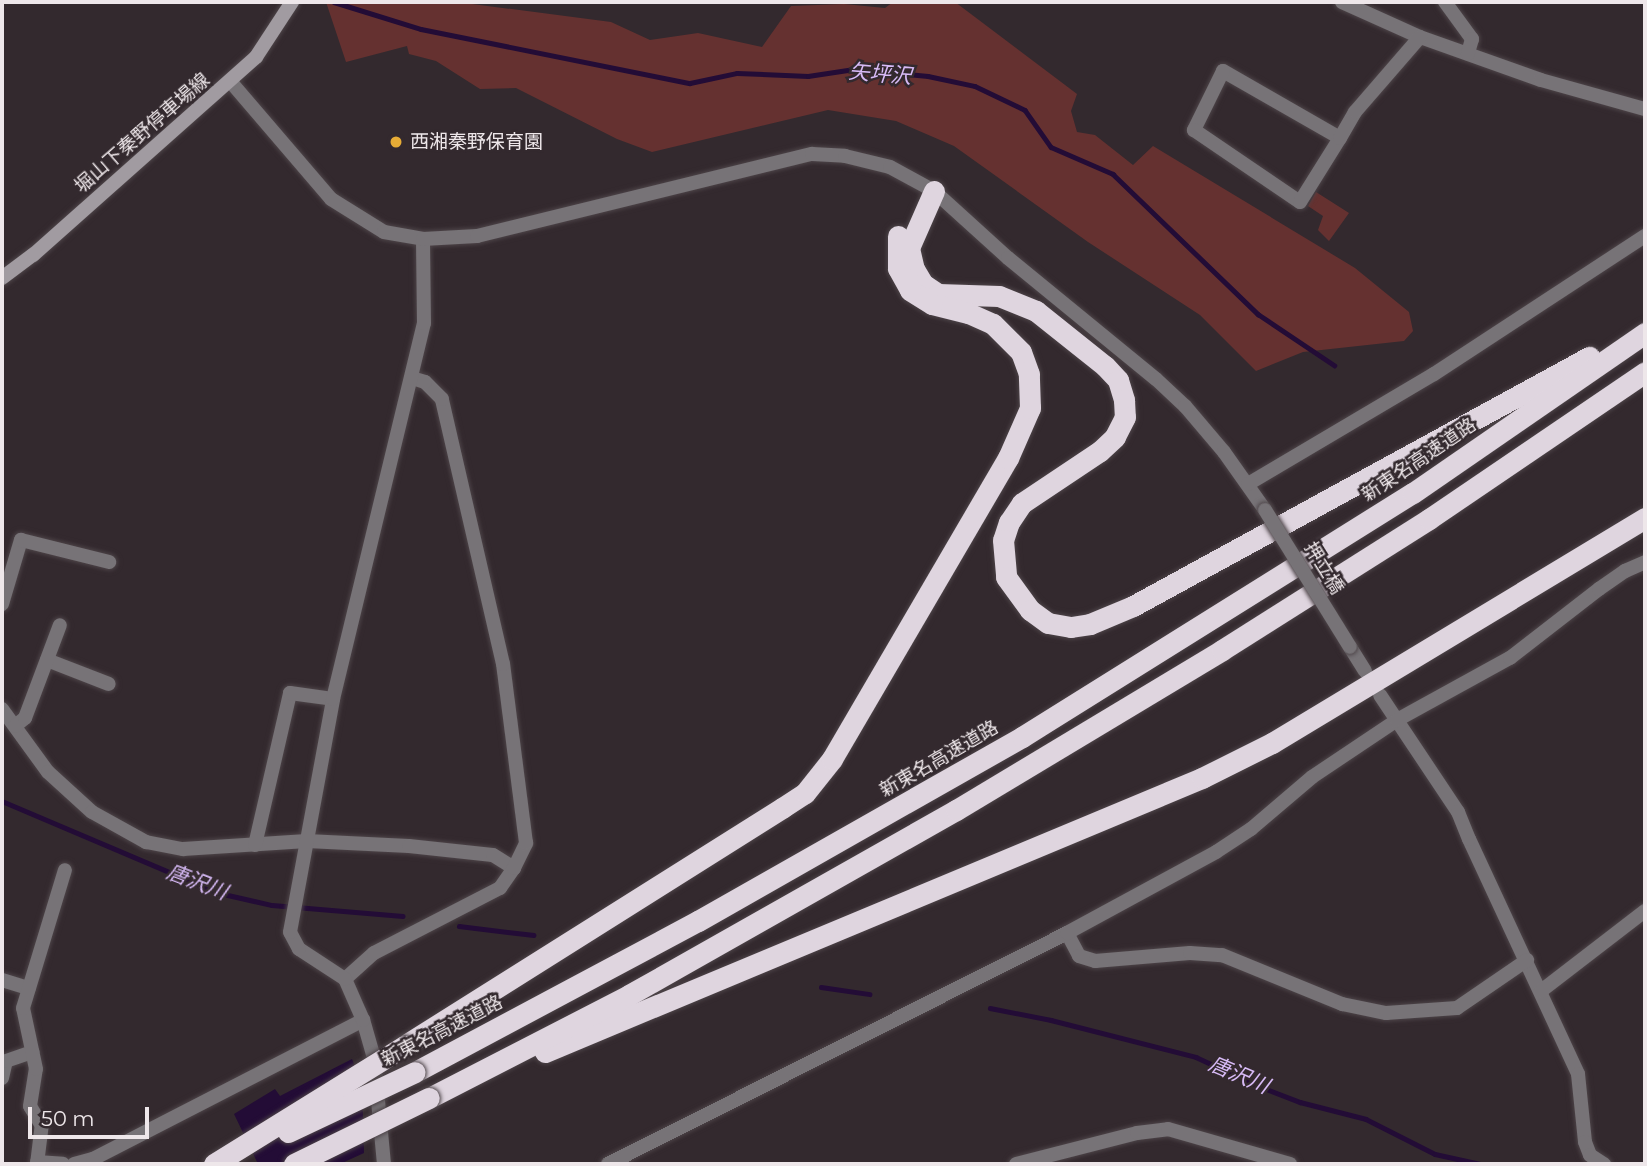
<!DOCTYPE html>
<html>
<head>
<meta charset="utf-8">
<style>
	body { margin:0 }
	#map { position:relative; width:1647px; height:1166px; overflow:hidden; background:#33292e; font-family:Montserrat,"Noto Sans JP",sans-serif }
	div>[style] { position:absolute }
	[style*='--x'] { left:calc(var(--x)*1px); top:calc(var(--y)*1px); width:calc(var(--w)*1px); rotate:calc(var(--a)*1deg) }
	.green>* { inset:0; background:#653130 }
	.water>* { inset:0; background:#230c36 }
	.stream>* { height:4.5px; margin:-2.25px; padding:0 2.25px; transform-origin:2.25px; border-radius:2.25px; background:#230c36 }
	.roads { filter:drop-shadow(0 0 2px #4d4448) drop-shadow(0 0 2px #4d4448) }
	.minor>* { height:14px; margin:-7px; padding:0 7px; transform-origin:7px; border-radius:7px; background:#777377 }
	.tertiary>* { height:14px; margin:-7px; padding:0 7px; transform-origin:7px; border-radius:7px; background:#777377 }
	.secondary>* { height:14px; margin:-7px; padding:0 7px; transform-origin:7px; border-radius:7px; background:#a19ba1 }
	.motorway>* { height:21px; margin:-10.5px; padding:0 10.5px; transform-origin:10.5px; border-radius:10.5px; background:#dfd5df }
	.bridges { filter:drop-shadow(0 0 2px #4d4448) drop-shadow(0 0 2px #4d4448) }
	.tertiary-bridge>* { height:14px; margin:-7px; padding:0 7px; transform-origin:7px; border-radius:7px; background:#777377 }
	.motorway-bridge>* { height:21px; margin:-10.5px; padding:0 10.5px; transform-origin:10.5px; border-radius:10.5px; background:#dfd5df }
	.dots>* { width:19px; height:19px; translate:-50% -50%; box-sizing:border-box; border:4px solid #33292e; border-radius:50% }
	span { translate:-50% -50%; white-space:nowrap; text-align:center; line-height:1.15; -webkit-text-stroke:5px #33292e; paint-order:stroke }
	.street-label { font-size:19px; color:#eee7ea }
	.poi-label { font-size:19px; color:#eee7ea }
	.left { translate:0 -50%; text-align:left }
	.water-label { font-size:21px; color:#d7baf6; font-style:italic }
	.frame { position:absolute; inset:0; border:4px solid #eee7ea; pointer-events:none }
	.scale { position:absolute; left:28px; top:1107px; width:121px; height:32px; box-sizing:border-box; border:4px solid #eee7ea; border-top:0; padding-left:9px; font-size:21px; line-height:24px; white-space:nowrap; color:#eee7ea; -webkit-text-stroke:5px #33292e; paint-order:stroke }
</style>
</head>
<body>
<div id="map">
	<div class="green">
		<div style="clip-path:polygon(326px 2px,457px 2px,611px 22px,650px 40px,698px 33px,762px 47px,791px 6px,844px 4px,885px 8px,893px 2px,955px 2px,1077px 94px,1071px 111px,1077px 132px,1095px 135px,1133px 165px,1153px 146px,1355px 268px,1409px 312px,1413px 331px,1404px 341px,1303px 352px,1256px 371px,1200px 315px,1088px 242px,954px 146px,896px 121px,828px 110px,652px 152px,617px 139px,516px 88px,480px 89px,436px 61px,409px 54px,407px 46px,346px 62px)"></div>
		<div style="clip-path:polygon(1316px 192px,1349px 213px,1329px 241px,1318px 230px,1323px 216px,1308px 206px)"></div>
	</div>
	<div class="water">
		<div style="clip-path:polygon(352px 1059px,362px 1084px,364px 1153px,340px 1164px,258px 1164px,234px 1114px,275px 1089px,280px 1096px)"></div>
	</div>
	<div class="stream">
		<div style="--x:334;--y:2;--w:91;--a:17.2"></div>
		<div style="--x:421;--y:29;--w:274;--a:11.4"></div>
		<div style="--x:690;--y:83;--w:48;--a:-12"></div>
		<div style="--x:737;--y:73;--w:71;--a:2.4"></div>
		<div style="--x:808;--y:76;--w:48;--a:-8.5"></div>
		<div style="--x:855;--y:69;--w:73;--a:5.5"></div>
		<div style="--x:928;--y:76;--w:48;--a:12"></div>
		<div style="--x:975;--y:86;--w:55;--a:25.6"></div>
		<div style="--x:1025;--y:110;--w:45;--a:54.9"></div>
		<div style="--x:1051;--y:147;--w:68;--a:23.5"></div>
		<div style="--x:1113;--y:174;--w:202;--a:44"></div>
		<div style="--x:1258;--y:314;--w:92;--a:33.9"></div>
		<div style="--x:2;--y:801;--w:236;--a:23"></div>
		<div style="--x:219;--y:893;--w:54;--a:12.8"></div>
		<div style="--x:272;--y:905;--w:131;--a:4.8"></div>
		<div style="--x:459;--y:926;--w:75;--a:6.9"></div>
		<div style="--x:821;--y:987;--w:49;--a:8.3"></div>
		<div style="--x:990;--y:1008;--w:62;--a:11.1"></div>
		<div style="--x:1051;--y:1020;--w:150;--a:14.3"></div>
		<div style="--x:1196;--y:1057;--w:66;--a:25"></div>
		<div style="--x:1256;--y:1085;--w:47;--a:21.1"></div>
		<div style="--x:1300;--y:1102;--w:68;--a:14.4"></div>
		<div style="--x:1366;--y:1119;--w:77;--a:26.9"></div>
		<div style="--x:1435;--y:1154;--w:46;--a:12.5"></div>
	</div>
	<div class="roads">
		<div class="minor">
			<div style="--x:1342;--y:2;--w:85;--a:24.2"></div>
			<div style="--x:1420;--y:37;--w:128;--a:19.6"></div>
			<div style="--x:1541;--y:80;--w:108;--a:15.6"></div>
			<div style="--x:1445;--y:2;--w:46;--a:53.9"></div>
			<div style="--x:1472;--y:39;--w:15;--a:106"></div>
			<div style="--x:1340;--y:138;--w:135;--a:-150.2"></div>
			<div style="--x:1223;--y:71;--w:66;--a:116.2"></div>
			<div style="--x:1194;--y:130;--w:128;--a:34.2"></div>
			<div style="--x:1300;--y:202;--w:75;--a:-58"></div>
			<div style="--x:1340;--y:138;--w:30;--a:-60"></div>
			<div style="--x:1355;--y:112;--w:99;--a:-49.1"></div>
			<div style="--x:2;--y:604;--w:67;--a:-73.5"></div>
			<div style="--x:21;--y:540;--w:91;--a:14"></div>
			<div style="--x:47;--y:660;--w:66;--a:21.2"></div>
			<div style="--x:2;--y:709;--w:78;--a:53.9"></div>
			<div style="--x:48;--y:772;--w:59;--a:42.3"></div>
			<div style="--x:92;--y:812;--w:62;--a:29.1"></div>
			<div style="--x:146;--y:842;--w:38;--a:11"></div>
			<div style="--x:183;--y:849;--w:124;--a:-3.7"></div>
			<div style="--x:307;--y:841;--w:102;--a:2.8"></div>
			<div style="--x:409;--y:846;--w:84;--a:6.1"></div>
			<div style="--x:493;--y:855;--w:25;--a:32"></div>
			<div style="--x:15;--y:726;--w:13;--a:-39"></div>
			<div style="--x:25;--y:718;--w:99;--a:-69.4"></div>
			<div style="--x:1469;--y:839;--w:259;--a:65.1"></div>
			<div style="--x:1578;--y:1074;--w:68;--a:84.1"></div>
			<div style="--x:1585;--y:1142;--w:14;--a:69"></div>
			<div style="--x:1590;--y:1155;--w:17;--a:33"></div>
			<div style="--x:255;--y:845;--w:156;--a:-77"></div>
			<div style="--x:290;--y:693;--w:43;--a:7.9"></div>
			<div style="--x:1067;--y:933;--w:26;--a:62"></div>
			<div style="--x:1079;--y:956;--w:17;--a:17"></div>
			<div style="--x:1095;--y:961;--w:95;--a:-4.8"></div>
			<div style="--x:1190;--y:953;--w:32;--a:4"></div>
			<div style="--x:1222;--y:955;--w:130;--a:22.2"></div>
			<div style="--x:1342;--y:1004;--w:45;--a:11.6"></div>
			<div style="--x:1386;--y:1013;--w:71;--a:-4"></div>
			<div style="--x:1457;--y:1008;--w:85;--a:-34.4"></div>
			<div style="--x:345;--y:979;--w:39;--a:-42"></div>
			<div style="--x:374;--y:953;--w:142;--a:-27.3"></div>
			<div style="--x:500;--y:888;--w:24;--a:-55"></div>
			<div style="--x:514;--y:868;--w:28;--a:-64"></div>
			<div style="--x:526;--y:843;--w:180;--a:-97.3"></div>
			<div style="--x:503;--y:664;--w:272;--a:-103"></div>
			<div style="--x:442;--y:399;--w:24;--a:-135"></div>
			<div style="--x:425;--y:382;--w:14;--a:-163"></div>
			<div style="--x:2;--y:980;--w:28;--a:17"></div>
			<div style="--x:1541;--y:991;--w:131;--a:-37.6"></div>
			<div style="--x:2;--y:1078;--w:17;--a:-77"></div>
			<div style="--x:6;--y:1061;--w:28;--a:-19"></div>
			<div style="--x:37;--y:1162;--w:26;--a:4"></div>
			<div style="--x:37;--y:1164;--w:38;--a:-83"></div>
			<div style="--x:42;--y:1126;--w:23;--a:-121"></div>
			<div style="--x:30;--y:1106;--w:37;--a:-81"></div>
			<div style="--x:36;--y:1069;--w:62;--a:-102"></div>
			<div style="--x:23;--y:1008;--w:144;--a:-73.1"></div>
			<div style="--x:74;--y:1164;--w:20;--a:-15"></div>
			<div style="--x:93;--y:1159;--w:304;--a:-27.2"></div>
			<div style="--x:384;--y:1164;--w:106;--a:-95.4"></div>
			<div style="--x:374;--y:1058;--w:40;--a:-106"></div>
			<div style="--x:363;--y:1020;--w:45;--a:-113.7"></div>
			<div style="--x:345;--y:979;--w:55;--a:-146.9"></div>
			<div style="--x:299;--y:949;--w:19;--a:-118"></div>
			<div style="--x:290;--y:932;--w:237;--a:-79.5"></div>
			<div style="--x:333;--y:699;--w:387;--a:-76.4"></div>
			<div style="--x:424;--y:323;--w:84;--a:-90.7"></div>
		</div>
		<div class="tertiary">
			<div style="--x:230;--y:81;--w:155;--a:49.4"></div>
			<div style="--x:331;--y:199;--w:62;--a:31.9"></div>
			<div style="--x:384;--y:232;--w:40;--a:10"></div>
			<div style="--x:423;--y:239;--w:54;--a:-3.2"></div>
			<div style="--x:477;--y:236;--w:345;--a:-13.8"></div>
			<div style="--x:812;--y:154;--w:33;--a:3"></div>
			<div style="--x:845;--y:156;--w:46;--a:13.7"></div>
			<div style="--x:890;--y:167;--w:50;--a:28.6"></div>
			<div style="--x:934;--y:191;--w:100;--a:42.2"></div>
			<div style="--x:1008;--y:258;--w:191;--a:39.3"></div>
			<div style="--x:1156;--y:379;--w:40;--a:43"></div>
			<div style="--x:1185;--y:406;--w:60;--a:49.7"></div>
			<div style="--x:1224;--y:452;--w:71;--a:54.7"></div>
			<div style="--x:1248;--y:484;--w:216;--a:-30.6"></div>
			<div style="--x:1434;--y:374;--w:252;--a:-33.2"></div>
			<div style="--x:1350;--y:647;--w:28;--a:58"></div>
			<div style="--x:1380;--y:695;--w:141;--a:56.3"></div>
			<div style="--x:1458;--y:812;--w:29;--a:68"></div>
			<div style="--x:608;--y:1164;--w:514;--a:-26.71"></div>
			<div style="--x:1067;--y:933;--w:170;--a:-28.5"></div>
			<div style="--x:1216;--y:852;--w:42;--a:-33.3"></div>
			<div style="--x:1251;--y:829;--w:80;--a:-40.4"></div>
			<div style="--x:1312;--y:777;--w:102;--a:-33.8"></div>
			<div style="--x:1397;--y:720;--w:129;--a:-28.8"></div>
			<div style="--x:1510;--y:658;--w:113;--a:-37.8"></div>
			<div style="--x:1599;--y:589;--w:32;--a:-35"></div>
			<div style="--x:1625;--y:571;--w:22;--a:-24"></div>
			<div style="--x:1016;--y:1164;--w:125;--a:-14.4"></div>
			<div style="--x:1137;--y:1133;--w:31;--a:-7"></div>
			<div style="--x:1168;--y:1129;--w:127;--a:16"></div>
		</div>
		<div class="secondary">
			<div style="--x:2;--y:278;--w:39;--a:-37"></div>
			<div style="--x:33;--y:255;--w:298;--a:-41.6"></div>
			<div style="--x:256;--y:57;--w:66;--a:-56.8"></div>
		</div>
		<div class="motorway">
			<div style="--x:934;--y:191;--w:62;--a:113.7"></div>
			<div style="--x:909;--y:248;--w:22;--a:77"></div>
			<div style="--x:914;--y:269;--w:17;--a:59"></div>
			<div style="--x:923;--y:284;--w:18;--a:34"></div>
			<div style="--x:938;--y:294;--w:61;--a:1.9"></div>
			<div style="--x:999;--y:296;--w:40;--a:22"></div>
			<div style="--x:1036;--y:311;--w:88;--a:38.6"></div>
			<div style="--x:1105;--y:366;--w:19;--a:47"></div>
			<div style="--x:1118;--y:380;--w:21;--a:73"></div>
			<div style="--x:1124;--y:400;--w:17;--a:87"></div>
			<div style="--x:1125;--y:417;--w:22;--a:117"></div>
			<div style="--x:1115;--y:437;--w:21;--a:137"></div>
			<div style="--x:1100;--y:451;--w:94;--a:146.3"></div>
			<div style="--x:1022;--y:503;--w:23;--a:124"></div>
			<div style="--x:1009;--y:522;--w:19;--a:108"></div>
			<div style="--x:1003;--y:540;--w:37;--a:85"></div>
			<div style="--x:1006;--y:577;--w:41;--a:54"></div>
			<div style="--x:1030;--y:610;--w:22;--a:36"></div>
			<div style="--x:1048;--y:623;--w:23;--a:10"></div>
			<div style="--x:1071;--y:627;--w:19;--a:-9"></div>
			<div style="--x:1090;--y:624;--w:47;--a:-22.7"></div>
			<div style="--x:1133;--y:606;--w:520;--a:-28.64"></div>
			<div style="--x:404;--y:1046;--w:447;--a:-32.2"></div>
			<div style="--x:782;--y:808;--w:27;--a:-33"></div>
			<div style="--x:805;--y:793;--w:43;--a:-51.5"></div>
			<div style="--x:832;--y:759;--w:349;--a:-59.7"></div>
			<div style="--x:1008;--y:458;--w:55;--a:-66.3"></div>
			<div style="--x:1030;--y:408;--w:34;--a:-92"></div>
			<div style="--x:1029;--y:374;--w:23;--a:-110"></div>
			<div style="--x:1021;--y:352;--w:40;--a:-135"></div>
			<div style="--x:993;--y:324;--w:27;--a:-156"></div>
			<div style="--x:968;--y:313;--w:37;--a:-166"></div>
			<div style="--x:932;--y:304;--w:26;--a:-148"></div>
			<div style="--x:910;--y:290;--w:25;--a:-119"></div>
			<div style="--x:898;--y:268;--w:32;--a:-90"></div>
			<div style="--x:545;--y:1052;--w:712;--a:-22.64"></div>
			<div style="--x:1202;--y:778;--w:78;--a:-26.6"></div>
			<div style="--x:1272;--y:743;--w:436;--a:-31.1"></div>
			<div style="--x:415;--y:1072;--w:321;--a:-28.1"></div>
			<div style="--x:698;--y:921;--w:373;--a:-29.6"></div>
			<div style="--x:1022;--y:737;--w:461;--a:-32"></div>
			<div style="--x:1413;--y:493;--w:282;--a:-34.6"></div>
			<div style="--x:429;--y:1098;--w:225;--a:-27.2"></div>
			<div style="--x:629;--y:995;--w:376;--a:-29.5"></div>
			<div style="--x:956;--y:810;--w:310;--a:-31"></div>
			<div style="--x:1222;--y:650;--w:245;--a:-32.3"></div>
			<div style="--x:1429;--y:519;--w:261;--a:-34.2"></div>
		</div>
	</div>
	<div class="bridges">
		<div class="tertiary-bridge">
			<div style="--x:1265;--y:510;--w:161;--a:58.2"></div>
		</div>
		<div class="motorway-bridge">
			<div style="--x:288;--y:1132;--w:140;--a:-25.3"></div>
			<div style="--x:214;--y:1164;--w:224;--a:-31.8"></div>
			<div style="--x:294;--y:1164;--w:150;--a:-26.1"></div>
		</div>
	</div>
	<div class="dots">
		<div style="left:396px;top:142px;background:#e7ac36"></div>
	</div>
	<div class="street-label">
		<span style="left:142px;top:133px;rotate:-41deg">堀山下秦野停車場線</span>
		<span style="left:1419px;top:460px;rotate:-34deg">新東名高速道路</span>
		<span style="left:1324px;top:568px;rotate:58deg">押立橋</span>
		<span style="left:939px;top:759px;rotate:-30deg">新東名高速道路</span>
		<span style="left:442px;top:1031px;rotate:-27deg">新東名高速道路</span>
	</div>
	<div class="poi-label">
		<span class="left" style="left:410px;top:142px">西湘秦野保育園</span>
	</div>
	<div class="water-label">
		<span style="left:880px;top:74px;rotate:5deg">矢坪沢</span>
		<span style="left:197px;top:882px;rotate:21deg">唐沢川</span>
		<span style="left:1239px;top:1075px;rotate:23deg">唐沢川</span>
	</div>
	<div class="frame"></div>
	<div class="scale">50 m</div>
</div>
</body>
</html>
